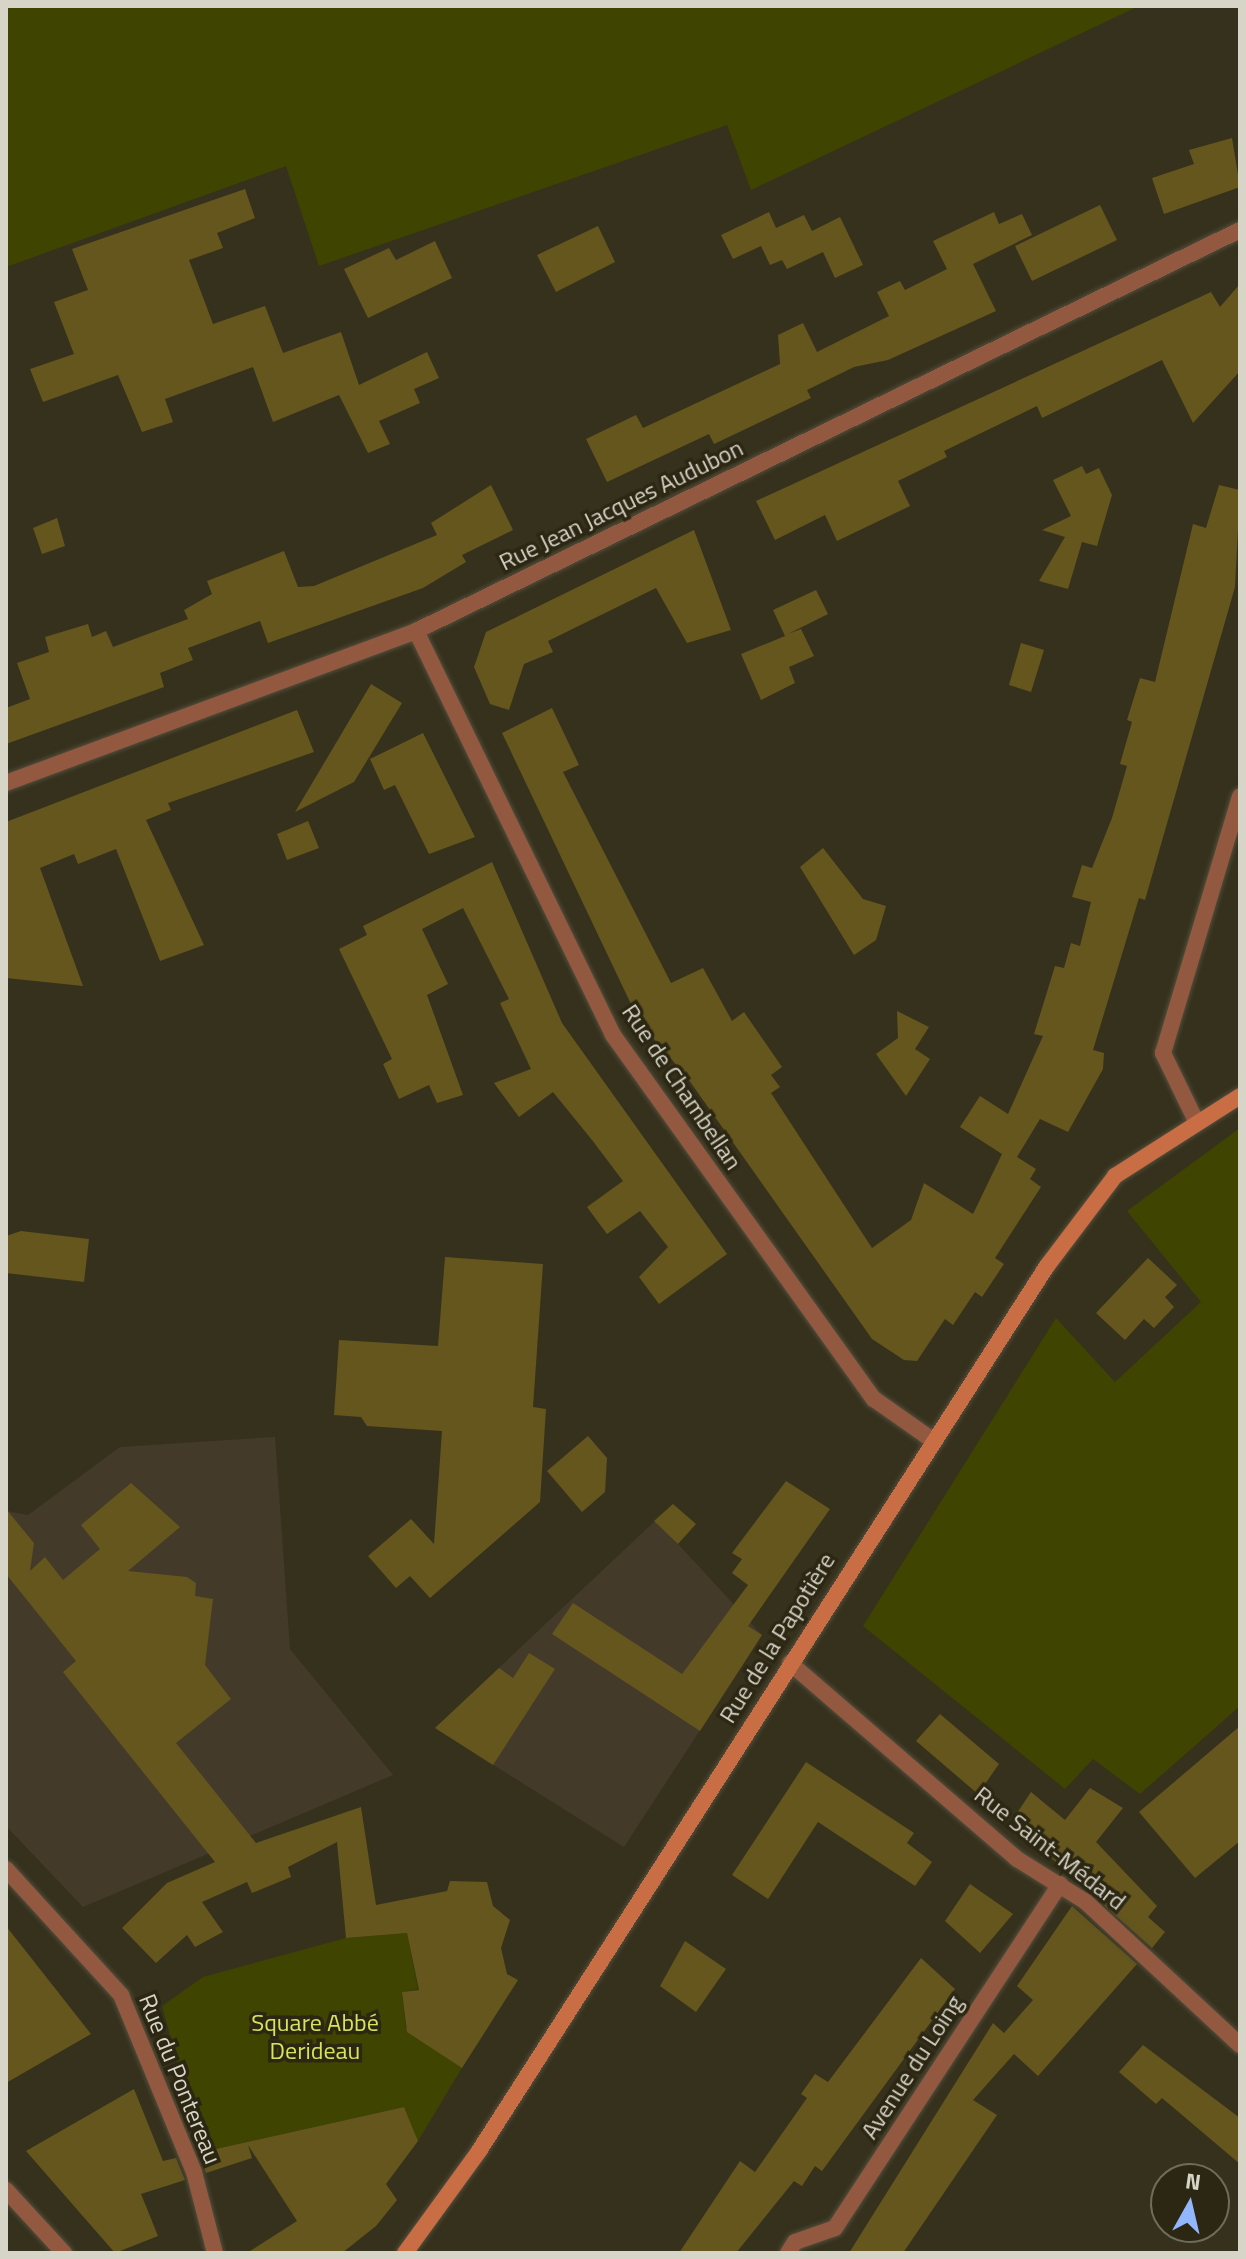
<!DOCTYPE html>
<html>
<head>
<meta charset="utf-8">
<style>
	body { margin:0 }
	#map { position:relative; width:1246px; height:2259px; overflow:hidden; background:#36311d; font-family:"Titillium Web",sans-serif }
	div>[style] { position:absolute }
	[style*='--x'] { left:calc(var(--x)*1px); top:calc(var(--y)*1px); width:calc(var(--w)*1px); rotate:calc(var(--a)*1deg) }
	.education>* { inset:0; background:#443a2a }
	.green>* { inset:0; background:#3f4401 }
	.building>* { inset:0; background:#64561d }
	.roads { filter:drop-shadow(0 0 2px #534e3c) drop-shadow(0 0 2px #534e3c) }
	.street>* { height:16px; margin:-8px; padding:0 8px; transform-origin:8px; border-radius:8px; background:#925940 }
	.secondary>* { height:16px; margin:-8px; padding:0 8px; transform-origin:8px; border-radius:8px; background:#c86d44 }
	span { translate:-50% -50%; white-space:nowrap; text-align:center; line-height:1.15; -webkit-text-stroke:7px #2c2713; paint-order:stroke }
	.street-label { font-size:24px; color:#d7d4c8 }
	.park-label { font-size:24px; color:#d7e35b }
	.frame { position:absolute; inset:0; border:8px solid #d7d4c8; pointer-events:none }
	.north { position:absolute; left:1150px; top:2163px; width:80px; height:80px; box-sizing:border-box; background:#2c2713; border:2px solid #706c5b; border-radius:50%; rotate:8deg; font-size:22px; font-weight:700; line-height:32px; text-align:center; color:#d7d4c8 }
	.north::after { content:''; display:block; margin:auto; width:28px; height:36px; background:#93b7fd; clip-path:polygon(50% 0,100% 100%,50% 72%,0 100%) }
</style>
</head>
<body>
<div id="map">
	<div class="education">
		<div style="clip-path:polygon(275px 1437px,290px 1649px,393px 1775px,83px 1907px,6px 1826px,6px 1511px,28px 1515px,120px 1447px)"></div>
		<div style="clip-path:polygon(656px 1520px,762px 1635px,624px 1847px,435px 1728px)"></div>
	</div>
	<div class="green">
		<div style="clip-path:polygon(6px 6px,1139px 6px,751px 190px,727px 125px,319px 266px,286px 166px,6px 267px)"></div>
		<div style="clip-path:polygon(1240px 1128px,1240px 1706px,1140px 1794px,1093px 1759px,1065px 1789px,863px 1626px,1056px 1318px,1115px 1382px,1201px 1302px,1127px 1211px)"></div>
		<div style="clip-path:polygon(407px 1933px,418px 1989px,402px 1992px,406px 2028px,462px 2068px,418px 2141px,404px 2107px,202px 2152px,162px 2006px,203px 1977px,346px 1938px)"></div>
	</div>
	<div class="building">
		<div style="clip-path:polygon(1232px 138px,1240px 187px,1164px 214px,1152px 178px,1194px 164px,1189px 150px)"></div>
		<div style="clip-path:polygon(245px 189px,255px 218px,217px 233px,223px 248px,189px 260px,213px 324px,265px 306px,283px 353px,341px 332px,359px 385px,427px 352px,439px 378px,414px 389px,420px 403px,379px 421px,390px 444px,368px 453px,339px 395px,273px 422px,253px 367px,165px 399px,173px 422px,142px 432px,118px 375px,43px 402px,30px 369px,74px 354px,54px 302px,88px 290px,72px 249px)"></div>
		<div style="clip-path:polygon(1100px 205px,1117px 240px,1032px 281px,1015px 246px)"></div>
		<div style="clip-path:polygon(769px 212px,776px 228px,804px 215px,812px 231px,840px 217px,863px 265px,835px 278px,823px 252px,787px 269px,782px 260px,770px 265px,761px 246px,733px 259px,721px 235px)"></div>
		<div style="clip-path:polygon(994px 212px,999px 224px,1022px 214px,1032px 235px,973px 264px,996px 311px,888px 360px,854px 367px,807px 390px,811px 398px,714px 444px,709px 434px,607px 482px,586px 439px,636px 415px,643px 428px,780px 364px,778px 335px,803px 323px,817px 352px,889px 316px,877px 292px,900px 281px,905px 290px,947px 269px,933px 241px)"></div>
		<div style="clip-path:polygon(598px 226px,615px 262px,556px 292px,537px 255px)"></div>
		<div style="clip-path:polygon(435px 241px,452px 278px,368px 318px,344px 269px,389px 248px,396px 260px)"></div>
		<div style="clip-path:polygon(1240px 284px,1240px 371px,1193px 423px,1162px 360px,1042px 418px,1037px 406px,944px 451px,947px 457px,898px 481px,910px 506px,837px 541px,825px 515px,775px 540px,756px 501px,1211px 292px,1220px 307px)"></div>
		<div style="clip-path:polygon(1082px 466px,1086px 474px,1099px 468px,1112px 495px,1097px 546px,1082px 542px,1068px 589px,1039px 581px,1065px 537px,1042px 530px,1071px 516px,1053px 480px)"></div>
		<div style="clip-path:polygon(491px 485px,513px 530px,462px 555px,466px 562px,423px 588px,268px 643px,260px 621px,188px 648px,193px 660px,160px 673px,164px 687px,6px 744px,6px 708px,30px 699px,17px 663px,49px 652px,45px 637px,88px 624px,92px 637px,106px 631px,113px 647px,188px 619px,184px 610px,212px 594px,207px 581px,284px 551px,298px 587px,314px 586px,437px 535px,431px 523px)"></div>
		<div style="clip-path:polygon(1219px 485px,1240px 490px,1235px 587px,1145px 900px,1139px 898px,1093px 1050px,1104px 1053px,1103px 1069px,1068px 1132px,1040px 1119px,1017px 1157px,1036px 1169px,1030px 1179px,1041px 1187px,995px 1258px,1004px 1264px,982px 1297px,975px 1292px,953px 1325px,945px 1319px,917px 1361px,904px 1360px,872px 1339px,686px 1076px,640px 1023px,502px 733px,552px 708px,579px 765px,563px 772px,671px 983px,703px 968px,732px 1021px,744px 1012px,782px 1067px,771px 1075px,780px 1087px,771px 1093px,872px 1248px,911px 1220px,924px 1183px,973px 1214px,1002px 1154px,960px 1127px,980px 1096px,1008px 1114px,1043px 1036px,1034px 1034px,1055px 966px,1064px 968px,1071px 943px,1080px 946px,1091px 902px,1072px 897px,1082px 865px,1092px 868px,1112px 818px,1127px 766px,1120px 764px,1132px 722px,1127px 720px,1140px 678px,1155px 682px,1193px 524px,1206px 528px)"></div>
		<div style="clip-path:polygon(57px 518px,65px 546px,42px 554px,33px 528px)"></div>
		<div style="clip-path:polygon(694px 530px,731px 630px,687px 643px,656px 588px,548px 641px,553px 652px,524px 664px,509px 710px,490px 704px,474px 667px,486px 632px)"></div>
		<div style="clip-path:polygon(816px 590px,828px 614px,788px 634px,801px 629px,814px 656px,789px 667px,795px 683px,761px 700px,741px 654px,785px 636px,773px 610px)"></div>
		<div style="clip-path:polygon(1021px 643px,1044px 650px,1031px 692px,1009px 685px)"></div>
		<div style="clip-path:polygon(371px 684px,402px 703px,354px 782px,295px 812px)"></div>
		<div style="clip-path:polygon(297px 710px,314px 752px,168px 803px,171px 810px,146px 820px,204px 945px,160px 961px,116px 849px,78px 864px,74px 854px,40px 868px,83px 986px,6px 978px,6px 822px)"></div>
		<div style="clip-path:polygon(423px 733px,475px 837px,429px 854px,395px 785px,384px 790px,370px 759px)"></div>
		<div style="clip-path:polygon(308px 821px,319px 848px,287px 860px,277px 834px)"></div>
		<div style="clip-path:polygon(823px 848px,863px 899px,886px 906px,876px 940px,854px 955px,800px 867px)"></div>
		<div style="clip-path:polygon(492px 862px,562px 1023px,727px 1254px,659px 1304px,639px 1277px,668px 1247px,640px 1211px,607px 1234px,587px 1207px,623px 1181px,592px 1140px,553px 1092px,519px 1117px,494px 1083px,531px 1069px,500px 1003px,509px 999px,463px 908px,422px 929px,448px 984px,427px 995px,463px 1095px,437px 1103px,429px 1085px,399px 1099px,383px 1064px,392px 1059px,339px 949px,367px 935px,363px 926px)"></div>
		<div style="clip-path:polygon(897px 1011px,929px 1027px,915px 1049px,930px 1059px,906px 1096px,876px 1054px,898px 1038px)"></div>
		<div style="clip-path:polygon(21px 1231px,89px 1239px,84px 1282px,6px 1273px,6px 1236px)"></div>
		<div style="clip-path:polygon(445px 1257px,543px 1264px,533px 1407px,546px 1409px,540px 1502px,430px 1598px,410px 1576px,396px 1588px,368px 1556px,411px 1519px,434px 1544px,442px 1431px,367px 1426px,361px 1417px,334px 1415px,339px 1340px,438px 1346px)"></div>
		<div style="clip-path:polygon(1148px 1258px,1177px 1285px,1165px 1297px,1174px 1307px,1154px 1328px,1144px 1319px,1125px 1340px,1096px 1313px)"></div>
		<div style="clip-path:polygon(588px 1436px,607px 1458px,605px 1492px,582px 1512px,547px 1471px)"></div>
		<div style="clip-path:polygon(786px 1481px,830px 1509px,748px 1626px,762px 1635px,700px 1731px,552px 1634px,573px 1603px,682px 1674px,748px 1585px,732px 1573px,742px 1559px,732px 1553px)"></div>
		<div style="clip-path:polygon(131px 1483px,180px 1527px,128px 1571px,187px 1577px,196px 1583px,195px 1596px,213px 1599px,205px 1665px,231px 1699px,176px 1743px,256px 1843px,361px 1807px,376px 1905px,447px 1891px,450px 1881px,487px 1882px,493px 1906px,510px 1920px,501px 1948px,507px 1974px,518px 1980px,462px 2068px,407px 2032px,402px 1992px,419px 1990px,407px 1933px,346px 1938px,337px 1842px,288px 1867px,291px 1877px,252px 1893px,247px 1882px,202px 1902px,223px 1932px,195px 1947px,187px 1935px,156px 1963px,122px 1928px,167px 1883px,215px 1862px,63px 1672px,76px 1661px,6px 1574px,6px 1509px,34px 1543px,30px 1571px,45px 1557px,63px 1580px,100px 1549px,81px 1525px)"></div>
		<div style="clip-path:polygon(673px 1504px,696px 1524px,678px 1544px,654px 1521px)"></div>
		<div style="clip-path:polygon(529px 1653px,555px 1669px,493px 1765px,435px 1728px,499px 1668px,513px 1678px)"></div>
		<div style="clip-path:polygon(940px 1714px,999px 1764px,978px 1794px,916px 1741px)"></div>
		<div style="clip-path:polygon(1240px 1726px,1240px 1841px,1195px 1878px,1139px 1812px)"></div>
		<div style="clip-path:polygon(806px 1762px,914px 1833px,907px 1843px,932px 1862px,915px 1886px,818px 1822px,768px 1899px,732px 1875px)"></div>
		<div style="clip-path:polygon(1090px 1788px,1123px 1808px,1096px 1842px,1157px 1906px,1148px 1917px,1165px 1932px,1152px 1948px,1011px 1822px,1031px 1792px,1065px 1820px)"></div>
		<div style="clip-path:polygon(970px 1884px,1013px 1914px,980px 1953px,945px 1921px)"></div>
		<div style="clip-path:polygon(1072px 1906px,1137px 1964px,1038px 2076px,1014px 2054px,973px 2100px,997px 2115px,903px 2253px,849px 2253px,993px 2023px,1004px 2033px,1033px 2000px,1017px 1986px)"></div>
		<div style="clip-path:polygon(6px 1926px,91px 2034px,6px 2083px)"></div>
		<div style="clip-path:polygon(685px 1941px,726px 1969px,696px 2012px,660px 1986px)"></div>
		<div style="clip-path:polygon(921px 1958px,955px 1989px,822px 2171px,815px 2166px,802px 2186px,794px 2181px,736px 2253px,679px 2253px,740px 2161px,755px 2172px,807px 2098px,801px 2094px,815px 2074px,828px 2082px)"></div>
		<div style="clip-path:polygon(1143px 2045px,1240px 2118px,1240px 2164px,1162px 2098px,1156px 2104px,1119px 2072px)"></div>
		<div style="clip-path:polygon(134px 2089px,163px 2161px,176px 2158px,185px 2180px,141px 2194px,158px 2236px,115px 2253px,26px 2151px)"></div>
		<div style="clip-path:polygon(404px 2107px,418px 2141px,386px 2184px,397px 2200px,376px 2226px,342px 2253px,247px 2253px,297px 2221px,248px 2145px,252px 2158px,206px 2173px,198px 2153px)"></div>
	</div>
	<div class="roads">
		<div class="street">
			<div style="--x:416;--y:631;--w:449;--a:64"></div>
			<div style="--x:613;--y:1035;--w:448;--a:54.4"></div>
			<div style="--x:874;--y:1399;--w:70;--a:35.1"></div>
			<div style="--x:6;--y:783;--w:437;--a:-20.3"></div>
			<div style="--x:416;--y:631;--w:916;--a:-25.95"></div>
			<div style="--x:1196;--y:1121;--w:76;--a:-115.9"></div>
			<div style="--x:1163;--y:1053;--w:268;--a:-73.3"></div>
			<div style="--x:790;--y:1663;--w:300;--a:40.8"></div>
			<div style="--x:1017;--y:1859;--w:81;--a:31.9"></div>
			<div style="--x:1086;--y:1902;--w:210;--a:42.9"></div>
			<div style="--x:6;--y:1869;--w:171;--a:47.6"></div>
			<div style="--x:121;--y:1995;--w:191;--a:67.6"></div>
			<div style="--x:194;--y:2172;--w:84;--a:75.5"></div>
			<div style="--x:6;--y:2190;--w:86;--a:47.4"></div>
			<div style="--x:788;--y:2253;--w:13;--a:-58"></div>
			<div style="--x:795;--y:2242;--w:42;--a:-19.3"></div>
			<div style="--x:835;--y:2228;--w:411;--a:-56.8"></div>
		</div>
		<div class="secondary">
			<div style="--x:405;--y:2253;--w:126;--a:-54"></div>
			<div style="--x:479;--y:2151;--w:1052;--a:-57.31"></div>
			<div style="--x:1047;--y:1266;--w:113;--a:-52.9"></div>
			<div style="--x:1115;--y:1176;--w:148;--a:-32.6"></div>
		</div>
	</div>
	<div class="street-label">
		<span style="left:621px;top:505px;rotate:-26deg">Rue Jean Jacques Audubon</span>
		<span style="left:682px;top:1087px;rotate:56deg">Rue de Chambellan</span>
		<span style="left:777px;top:1638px;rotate:-58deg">Rue de la Papotière</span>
		<span style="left:1050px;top:1848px;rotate:38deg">Rue Saint-Médard</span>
		<span style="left:912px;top:2067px;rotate:-57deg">Avenue du Loing</span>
		<span style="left:180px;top:2079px;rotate:68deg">Rue du Pontereau</span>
	</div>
	<div class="park-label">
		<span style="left:315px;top:2037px">Square Abbé<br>Derideau</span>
	</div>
	<div class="frame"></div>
	<div class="north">N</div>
</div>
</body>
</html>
